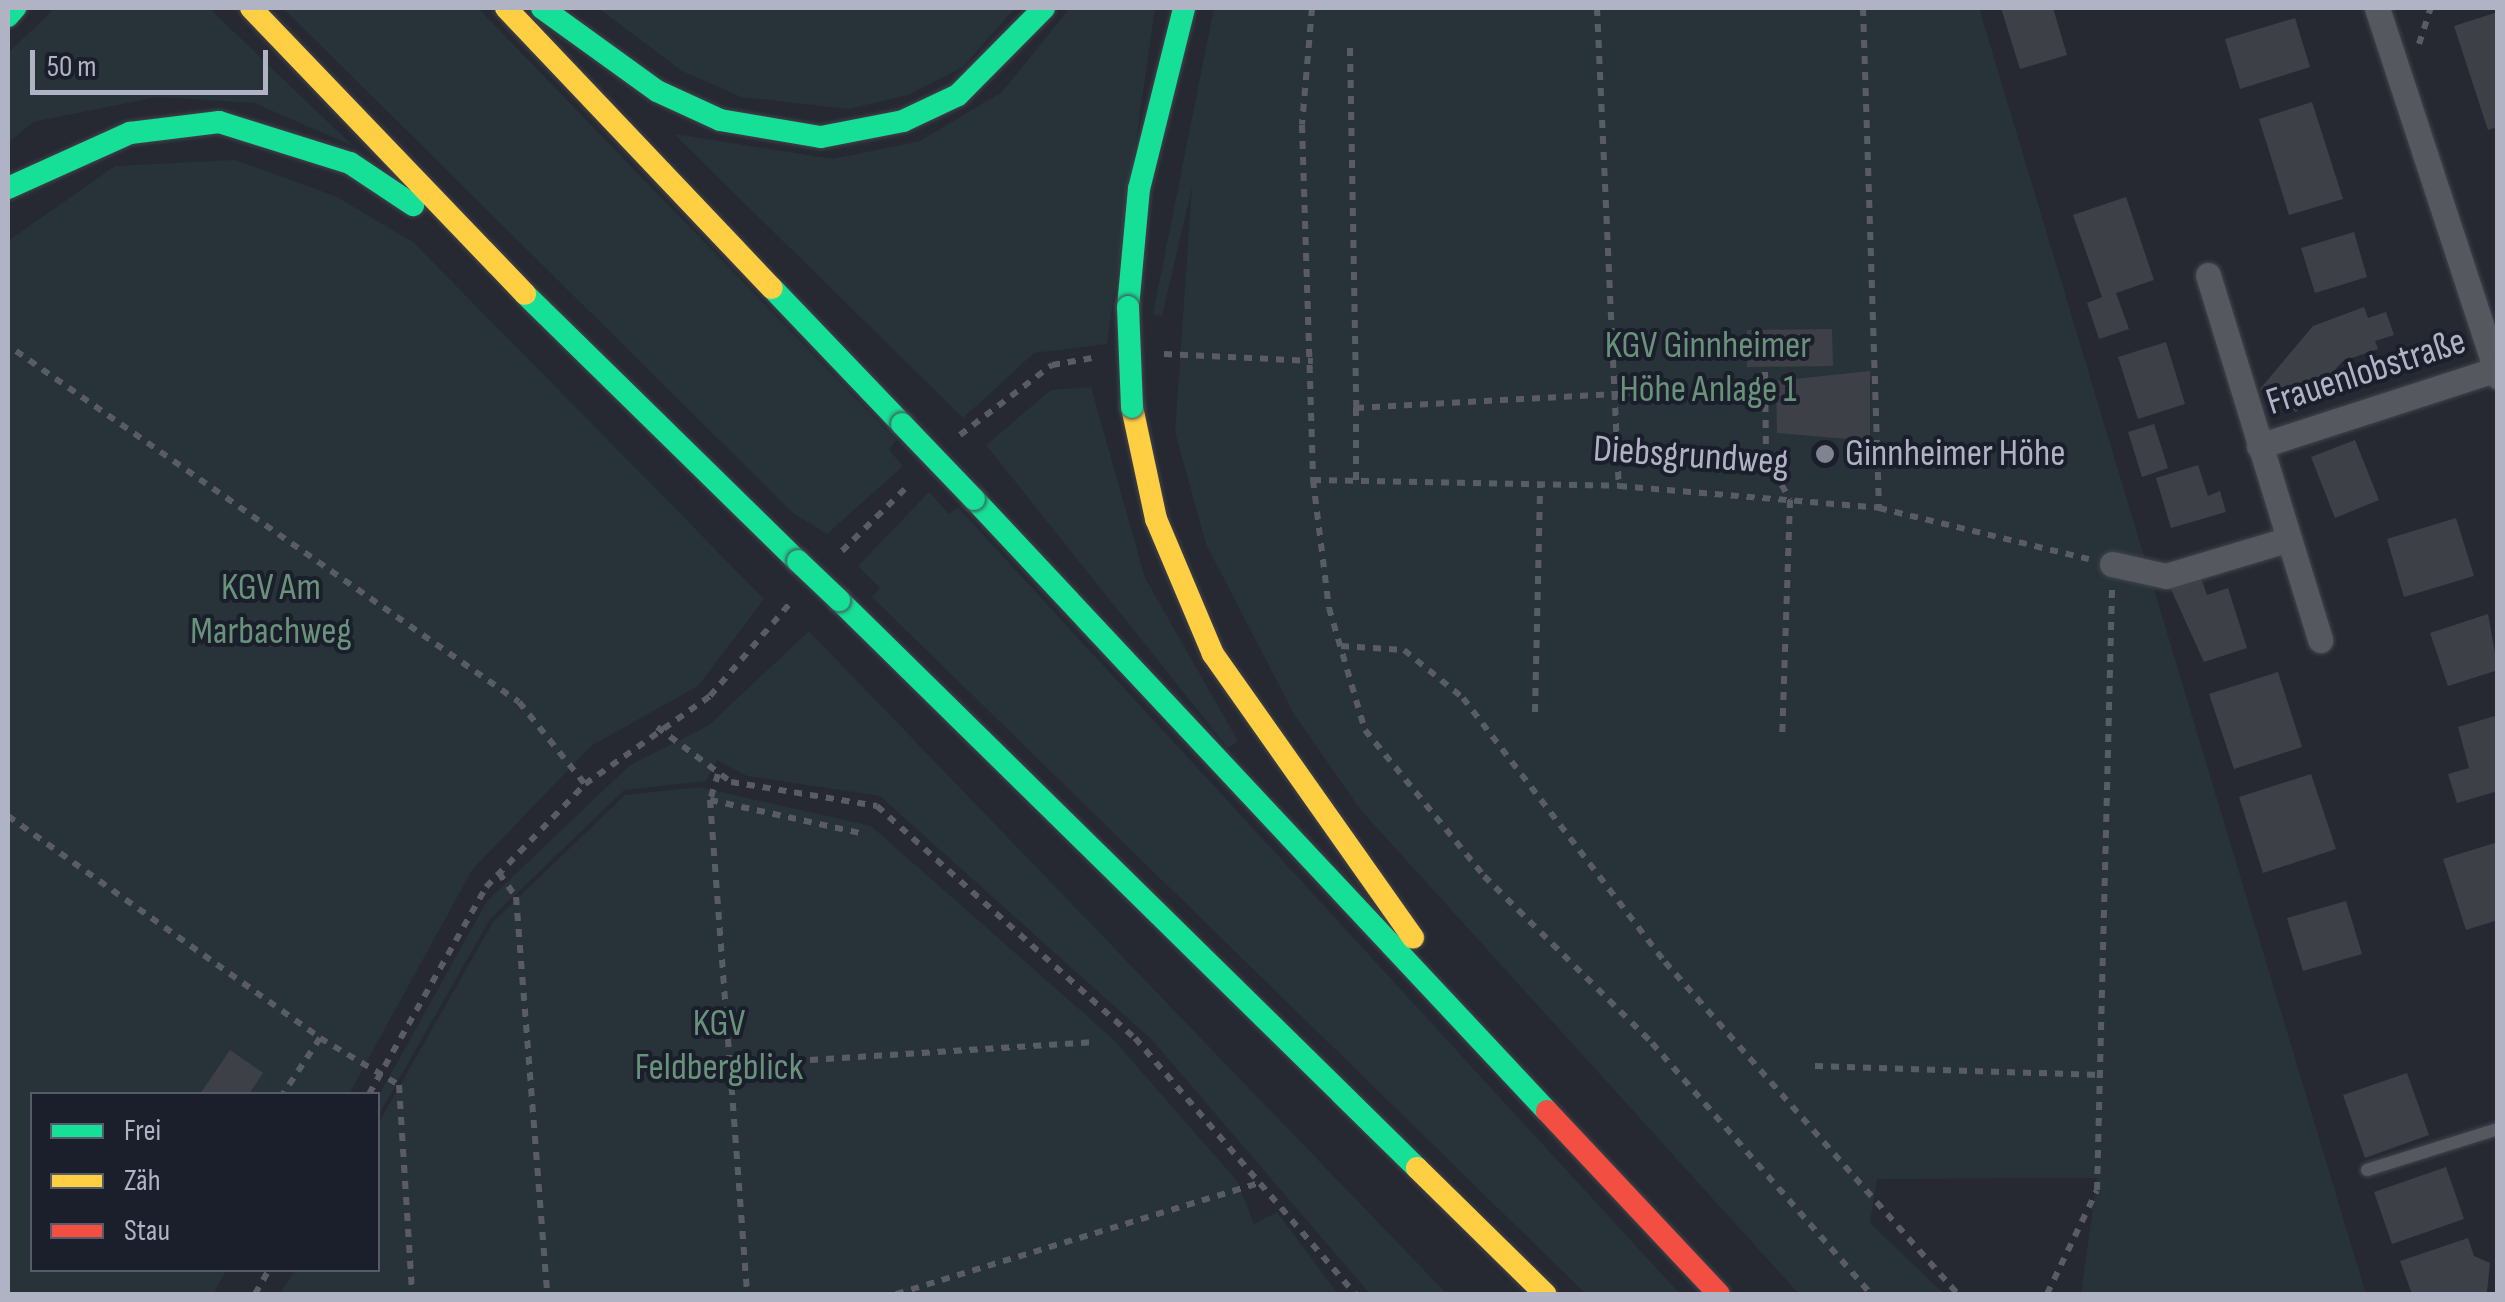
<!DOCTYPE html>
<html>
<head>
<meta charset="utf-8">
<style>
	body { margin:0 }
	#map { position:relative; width:2505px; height:1302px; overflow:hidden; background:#262932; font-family:"Sofia Sans Condensed",sans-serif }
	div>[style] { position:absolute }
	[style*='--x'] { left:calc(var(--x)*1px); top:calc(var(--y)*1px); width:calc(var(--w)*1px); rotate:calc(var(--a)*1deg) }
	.green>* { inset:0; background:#273339 }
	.building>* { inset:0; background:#3e4048 }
	.path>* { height:6px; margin-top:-3px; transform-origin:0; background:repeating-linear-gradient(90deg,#5a5c64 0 8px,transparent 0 16px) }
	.roads { filter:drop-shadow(0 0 2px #42444a) drop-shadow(0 0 2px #42444a) }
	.lane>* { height:12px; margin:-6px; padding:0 6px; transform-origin:6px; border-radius:6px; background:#565860 }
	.street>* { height:25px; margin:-12.5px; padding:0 12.5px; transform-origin:12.5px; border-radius:12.5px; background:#565860 }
	.fast>* { height:22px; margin:-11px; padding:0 11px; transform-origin:11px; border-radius:11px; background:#16e098 }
	.slow>* { height:22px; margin:-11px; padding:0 11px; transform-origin:11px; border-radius:11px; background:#ffcf43 }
	.jam>* { height:22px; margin:-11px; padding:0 11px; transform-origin:11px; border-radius:11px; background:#f24e42 }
	.bridges { filter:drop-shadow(0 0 2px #43454d) drop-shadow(0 0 2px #43454d) }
	.fast-bridge>* { height:22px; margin:-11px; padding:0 11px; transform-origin:11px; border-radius:11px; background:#16e098 }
	.dots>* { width:28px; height:28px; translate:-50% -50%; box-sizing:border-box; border:5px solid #1b1e2b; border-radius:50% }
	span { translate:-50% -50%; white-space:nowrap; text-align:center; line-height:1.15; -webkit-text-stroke:8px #1b1e2b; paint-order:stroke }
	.park-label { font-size:38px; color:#69927b }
	.street-label { font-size:38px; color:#b0b3c3 }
	.poi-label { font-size:38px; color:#b0b3c3 }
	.left { translate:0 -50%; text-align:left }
	.frame { position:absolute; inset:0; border:10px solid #b0b3c3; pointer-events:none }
	.legend { position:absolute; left:30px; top:1092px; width:350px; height:180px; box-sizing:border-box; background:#1b1e2b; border:2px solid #575a68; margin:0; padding:12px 18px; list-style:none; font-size:30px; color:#b0b3c3 }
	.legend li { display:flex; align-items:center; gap:20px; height:50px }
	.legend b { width:50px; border:2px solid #575a68 }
	.scale { position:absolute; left:30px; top:50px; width:238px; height:45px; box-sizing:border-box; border:5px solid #b0b3c3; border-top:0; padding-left:12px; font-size:30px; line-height:35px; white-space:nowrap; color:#b0b3c3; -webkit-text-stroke:8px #1b1e2b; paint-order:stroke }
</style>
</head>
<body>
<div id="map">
	<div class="green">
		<div style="clip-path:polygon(55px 8px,209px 8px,353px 146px,254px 103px,157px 97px,33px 122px,8px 143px,8px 53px)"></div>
		<div style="clip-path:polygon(283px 8px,478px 8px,896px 440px,889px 450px,903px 466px,827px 534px,793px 513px)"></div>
		<div style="clip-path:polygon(598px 8px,1015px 8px,963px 67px,908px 95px,849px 109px,741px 97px,682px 71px)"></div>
		<div style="clip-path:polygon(1070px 8px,1155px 8px,1107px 344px,1034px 353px,963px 418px,674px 134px,833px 159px,920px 141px,1002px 92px)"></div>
		<div style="clip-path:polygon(1214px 8px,1979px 8px,2366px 1294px,2081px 1294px,2097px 1178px,1877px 1179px,1870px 1223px,1944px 1294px,1799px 1294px,1360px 809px,1294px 714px,1206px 544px,1175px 432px,1192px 187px,1162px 316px,1153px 314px)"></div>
		<div style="clip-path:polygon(235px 160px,335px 196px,413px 242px,764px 599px,698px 686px,591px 746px,472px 870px,349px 1094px,32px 1094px,32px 1270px,226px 1270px,213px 1294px,8px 1294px,8px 241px,115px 166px)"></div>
		<div style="clip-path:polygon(1091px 387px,1145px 578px,1238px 741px,1228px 748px,986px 445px,1051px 390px)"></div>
		<div style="clip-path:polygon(929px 492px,949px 514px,958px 507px,1680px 1294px,1586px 1294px,872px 597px,880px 588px,858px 566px)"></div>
		<div style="clip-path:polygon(809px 631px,1447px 1294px,1370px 1294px,1152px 1040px,880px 796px,747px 776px,717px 760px,706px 781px,624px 790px,490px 919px,378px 1116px,378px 1097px,487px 901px,630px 765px,708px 726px)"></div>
		<div style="clip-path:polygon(699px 787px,871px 826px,1113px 1039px,1237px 1181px,1254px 1224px,1277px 1212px,1338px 1294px,280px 1294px,295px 1270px,378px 1270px,378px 1124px,493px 922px,625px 795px)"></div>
	</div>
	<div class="building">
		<div style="clip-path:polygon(2001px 8px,2053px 8px,2067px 55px,2020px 69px)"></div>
		<div style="clip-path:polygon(2498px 12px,2498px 127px,2488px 130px,2454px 26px)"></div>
		<div style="clip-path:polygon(2295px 18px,2310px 67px,2240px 89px,2225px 39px)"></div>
		<div style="clip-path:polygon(2312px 102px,2343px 199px,2289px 215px,2259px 119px)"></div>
		<div style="clip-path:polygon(2126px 197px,2154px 280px,2116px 293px,2129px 329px,2099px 339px,2087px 303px,2102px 297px,2073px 215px)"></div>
		<div style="clip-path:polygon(2354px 232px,2367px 277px,2315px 293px,2301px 248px)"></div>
		<div style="clip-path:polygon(2364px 307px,2368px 318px,2386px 312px,2394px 335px,2375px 341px,2378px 349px,2343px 361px,2296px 412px,2260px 389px,2313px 326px)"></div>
		<div style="clip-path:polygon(1832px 329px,1833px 366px,1747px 367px,1747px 330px)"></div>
		<div style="clip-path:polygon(2166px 342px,2185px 404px,2138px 419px,2118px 357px)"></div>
		<div style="clip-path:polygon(1870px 371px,1870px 441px,1777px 433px,1776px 381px)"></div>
		<div style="clip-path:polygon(2154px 424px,2168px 468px,2142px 477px,2128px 432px)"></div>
		<div style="clip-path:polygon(2355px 440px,2379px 500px,2335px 518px,2311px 457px)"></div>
		<div style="clip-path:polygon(2198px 465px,2208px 496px,2220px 491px,2226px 512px,2171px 528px,2156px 478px)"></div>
		<div style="clip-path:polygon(2456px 518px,2474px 576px,2404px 597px,2387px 539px)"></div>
		<div style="clip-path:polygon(2200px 575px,2207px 595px,2228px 588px,2247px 648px,2204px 662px,2169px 585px)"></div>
		<div style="clip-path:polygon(2488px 614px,2498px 670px,2448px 686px,2430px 633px)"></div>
		<div style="clip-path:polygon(2278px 672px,2302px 747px,2234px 769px,2209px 694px)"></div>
		<div style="clip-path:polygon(2498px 715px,2498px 791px,2457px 803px,2448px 774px,2469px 768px,2458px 727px)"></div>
		<div style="clip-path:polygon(2311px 774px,2336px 849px,2263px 873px,2239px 797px)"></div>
		<div style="clip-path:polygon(2498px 842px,2498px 920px,2466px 930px,2443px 859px)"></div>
		<div style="clip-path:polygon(2346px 901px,2362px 954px,2303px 971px,2287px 918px)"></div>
		<div style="clip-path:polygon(230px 1050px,263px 1073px,249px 1094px,200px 1094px)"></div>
		<div style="clip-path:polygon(2407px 1073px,2429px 1135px,2365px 1158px,2343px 1095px)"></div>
		<div style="clip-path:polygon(2446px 1167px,2464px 1219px,2392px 1244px,2374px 1192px)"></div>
		<div style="clip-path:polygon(2468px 1238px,2474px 1256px,2490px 1263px,2487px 1292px,2412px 1294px,2400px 1261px)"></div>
	</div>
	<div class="path">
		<div style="--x:1312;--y:8;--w:117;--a:94.9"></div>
		<div style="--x:1302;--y:125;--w:355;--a:88.2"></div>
		<div style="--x:1313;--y:480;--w:129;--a:82.9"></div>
		<div style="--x:1329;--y:608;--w:127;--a:73.6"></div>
		<div style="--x:1365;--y:730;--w:188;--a:50.8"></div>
		<div style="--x:1484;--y:876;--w:237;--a:44.8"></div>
		<div style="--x:1652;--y:1043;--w:333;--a:48.9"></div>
		<div style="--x:1597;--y:8;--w:479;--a:87.4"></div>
		<div style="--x:1863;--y:8;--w:500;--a:88.17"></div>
		<div style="--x:2419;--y:44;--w:38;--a:-72"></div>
		<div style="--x:1350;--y:48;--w:360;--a:89"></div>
		<div style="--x:1356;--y:408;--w:410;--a:-3.1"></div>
		<div style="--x:16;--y:351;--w:613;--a:34.91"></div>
		<div style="--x:519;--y:702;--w:105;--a:51.2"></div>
		<div style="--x:1164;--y:354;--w:149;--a:2.7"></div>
		<div style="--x:1765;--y:372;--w:85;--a:89.3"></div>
		<div style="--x:1766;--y:457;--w:49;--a:60.8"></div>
		<div style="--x:1790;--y:500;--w:238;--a:91.9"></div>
		<div style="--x:1356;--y:408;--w:73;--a:90"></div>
		<div style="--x:960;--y:435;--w:116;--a:-37.3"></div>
		<div style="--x:1052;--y:365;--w:41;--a:-9.9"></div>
		<div style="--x:1313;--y:480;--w:306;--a:1.1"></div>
		<div style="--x:1619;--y:486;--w:261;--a:4.8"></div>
		<div style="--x:1879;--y:508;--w:216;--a:13.7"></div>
		<div style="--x:842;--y:551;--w:93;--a:-44.6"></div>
		<div style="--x:1341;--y:646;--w:63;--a:3.6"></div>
		<div style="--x:1404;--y:650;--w:76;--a:39.1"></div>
		<div style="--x:1463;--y:698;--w:332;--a:52.6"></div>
		<div style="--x:1665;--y:962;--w:443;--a:48.6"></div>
		<div style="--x:1535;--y:712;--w:228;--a:-88.7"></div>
		<div style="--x:657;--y:727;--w:92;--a:36.6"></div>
		<div style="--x:731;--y:782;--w:148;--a:9.3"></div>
		<div style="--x:877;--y:806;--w:347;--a:42"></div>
		<div style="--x:1135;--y:1038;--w:338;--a:49.3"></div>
		<div style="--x:718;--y:774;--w:27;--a:107"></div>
		<div style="--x:710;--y:800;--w:495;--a:85.7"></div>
		<div style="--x:710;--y:800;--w:154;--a:12.4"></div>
		<div style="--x:8;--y:816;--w:383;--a:35.4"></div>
		<div style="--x:320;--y:1038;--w:67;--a:123.5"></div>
		<div style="--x:499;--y:873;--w:29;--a:55"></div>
		<div style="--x:516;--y:897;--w:398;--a:85.5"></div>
		<div style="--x:320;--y:1038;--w:92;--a:30.7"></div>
		<div style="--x:399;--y:1085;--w:209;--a:86.4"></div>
		<div style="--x:730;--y:1065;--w:362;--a:-3.6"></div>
		<div style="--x:1815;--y:1066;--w:286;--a:1.8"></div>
		<div style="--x:369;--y:1094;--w:238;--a:-60.5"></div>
		<div style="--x:486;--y:887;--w:143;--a:-46.1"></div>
		<div style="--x:585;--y:784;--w:153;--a:-35.1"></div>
		<div style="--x:710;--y:696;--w:124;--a:-49.2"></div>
		<div style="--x:255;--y:1294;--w:28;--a:-60"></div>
		<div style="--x:896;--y:1294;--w:380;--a:-17"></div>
		<div style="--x:2047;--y:1294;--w:115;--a:-64.3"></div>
		<div style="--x:2097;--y:1190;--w:602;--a:-88.57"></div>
	</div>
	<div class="roads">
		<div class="lane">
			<div style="--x:2367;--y:1170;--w:137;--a:-17.4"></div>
		</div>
		<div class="street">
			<div style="--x:2377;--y:8;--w:388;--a:71.8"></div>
			<div style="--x:2208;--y:275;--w:382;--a:72.9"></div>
			<div style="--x:2259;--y:446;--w:248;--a:-17.9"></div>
			<div style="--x:2112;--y:564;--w:55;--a:12.5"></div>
			<div style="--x:2166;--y:576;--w:128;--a:-16.7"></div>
		</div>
		<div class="fast">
			<div style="--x:542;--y:8;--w:142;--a:35.8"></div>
			<div style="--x:657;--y:91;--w:69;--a:24.7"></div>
			<div style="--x:720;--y:120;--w:102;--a:9.6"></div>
			<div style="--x:821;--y:137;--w:84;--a:-11"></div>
			<div style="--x:903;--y:121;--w:61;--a:-25.3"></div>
			<div style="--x:958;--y:95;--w:122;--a:-45.3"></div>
			<div style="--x:8;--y:16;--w:11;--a:-49"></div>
			<div style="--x:8;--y:188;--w:134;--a:-24.3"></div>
			<div style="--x:130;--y:133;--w:90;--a:-7"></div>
			<div style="--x:219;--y:122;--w:137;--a:17.4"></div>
			<div style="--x:350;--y:163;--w:76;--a:33.7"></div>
			<div style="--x:772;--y:288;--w:188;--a:46.3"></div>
			<div style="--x:525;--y:294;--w:382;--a:44.4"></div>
			<div style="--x:1128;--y:307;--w:119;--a:-84.7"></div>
			<div style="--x:1139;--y:189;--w:187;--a:-76"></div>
			<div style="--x:974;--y:499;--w:838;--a:46.89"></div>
			<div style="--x:839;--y:600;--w:810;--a:44.5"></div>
		</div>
		<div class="slow">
			<div style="--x:251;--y:8;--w:396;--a:46.2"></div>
			<div style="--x:506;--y:8;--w:386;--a:46.5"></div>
			<div style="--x:1132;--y:407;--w:115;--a:77.9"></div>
			<div style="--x:1156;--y:519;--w:147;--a:67.1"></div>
			<div style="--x:1213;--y:654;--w:347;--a:54.8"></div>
			<div style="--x:1417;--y:1168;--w:180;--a:44.5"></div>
		</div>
		<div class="jam">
			<div style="--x:1547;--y:1111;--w:251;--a:46.8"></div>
		</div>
	</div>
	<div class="bridges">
		<div class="fast-bridge">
			<div style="--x:1128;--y:307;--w:100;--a:87.7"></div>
			<div style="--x:902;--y:424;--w:104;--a:46.2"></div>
			<div style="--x:798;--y:561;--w:57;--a:43.6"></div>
		</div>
	</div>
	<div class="dots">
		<div style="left:1825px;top:454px;background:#808390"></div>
	</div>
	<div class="park-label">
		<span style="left:1708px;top:368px">KGV Ginnheimer<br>Höhe Anlage 1</span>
		<span style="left:271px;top:610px">KGV Am<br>Marbachweg</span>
		<span style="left:719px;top:1046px">KGV<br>Feldbergblick</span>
	</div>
	<div class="street-label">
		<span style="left:2366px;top:372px;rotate:-18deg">Frauenlobstraße</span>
		<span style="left:1691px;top:456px;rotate:4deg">Diebsgrundweg</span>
	</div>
	<div class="poi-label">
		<span class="left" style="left:1845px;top:454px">Ginnheimer Höhe</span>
	</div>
	<div class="frame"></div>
	<ul class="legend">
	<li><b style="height:12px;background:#16e098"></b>Frei</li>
	<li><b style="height:12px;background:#ffcf43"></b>Zäh</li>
	<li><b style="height:12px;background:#f24e42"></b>Stau</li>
	</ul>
	<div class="scale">50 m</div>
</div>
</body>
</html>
